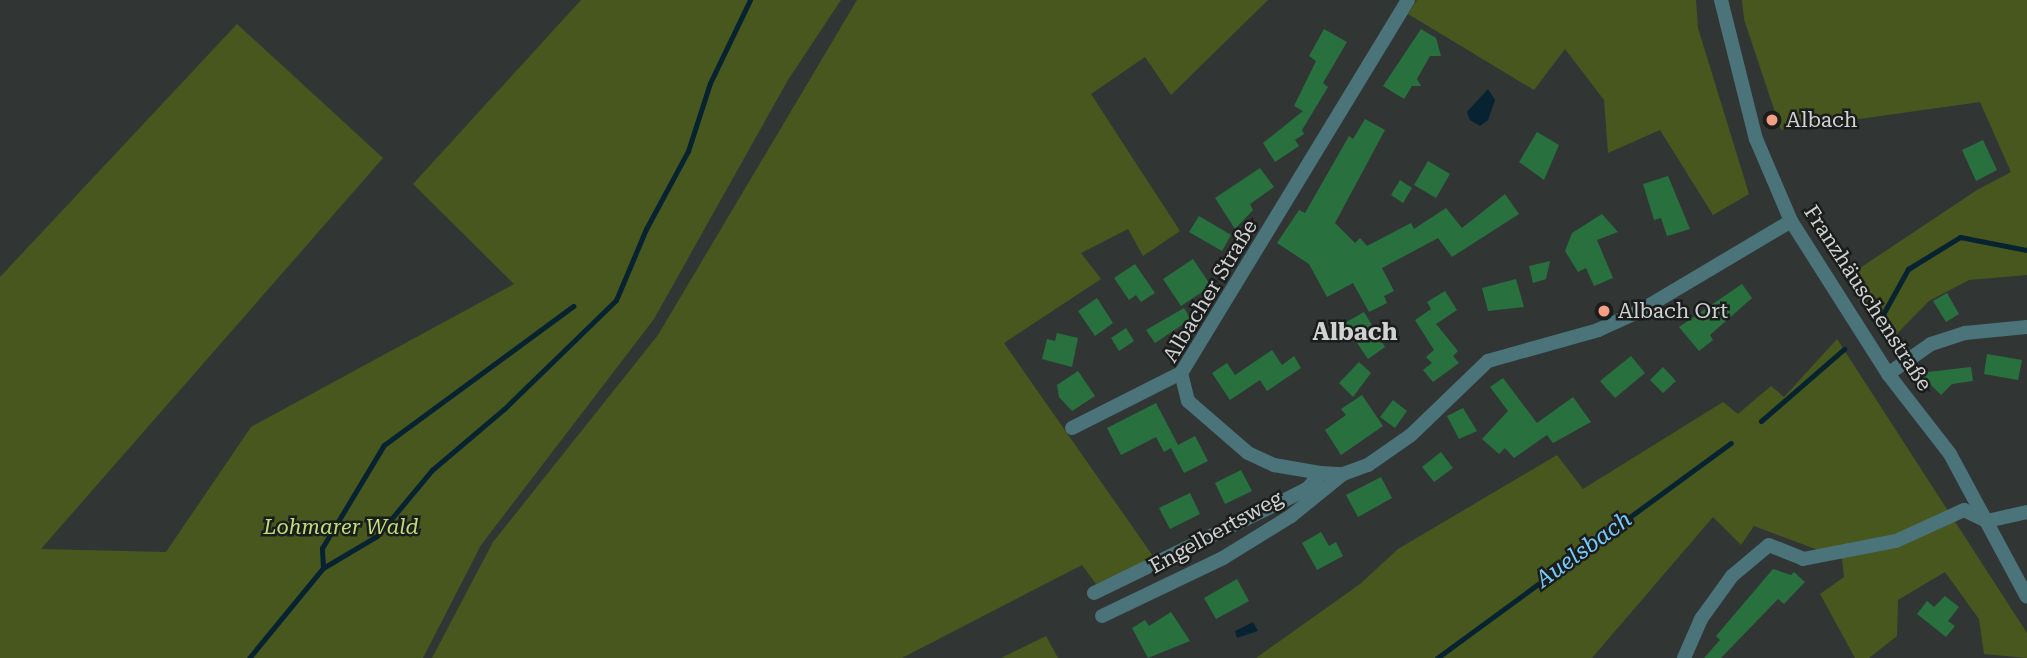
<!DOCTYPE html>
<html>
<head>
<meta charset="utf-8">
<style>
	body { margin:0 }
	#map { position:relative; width:2027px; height:658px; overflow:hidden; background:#313635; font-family:"Roboto Serif",serif }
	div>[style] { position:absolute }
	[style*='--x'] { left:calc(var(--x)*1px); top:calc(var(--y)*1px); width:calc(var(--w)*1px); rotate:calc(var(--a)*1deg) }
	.green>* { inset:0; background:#47571d }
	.water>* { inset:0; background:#072230 }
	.stream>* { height:5px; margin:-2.5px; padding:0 2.5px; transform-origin:2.5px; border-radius:2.5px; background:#072230 }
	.building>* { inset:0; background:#29703f }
	.minor>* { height:14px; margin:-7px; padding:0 7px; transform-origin:7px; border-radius:7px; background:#4a747a }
	.tertiary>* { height:14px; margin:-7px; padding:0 7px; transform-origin:7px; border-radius:7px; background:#4a747a }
	.dots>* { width:19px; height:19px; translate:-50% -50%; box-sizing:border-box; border:4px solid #1b1d1c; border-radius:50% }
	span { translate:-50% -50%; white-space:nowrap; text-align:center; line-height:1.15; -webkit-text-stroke:5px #1b1d1c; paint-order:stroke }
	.poi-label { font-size:21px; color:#cfd2d1 }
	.left { translate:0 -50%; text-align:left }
	.street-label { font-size:21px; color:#cfd2d1 }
	.park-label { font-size:21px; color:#bfde76; font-style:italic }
	.water-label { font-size:23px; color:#74cbfb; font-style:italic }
	.quarter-label { font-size:24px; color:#cfd2d1; font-weight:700 }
</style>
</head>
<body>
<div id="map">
	<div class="green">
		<div style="clip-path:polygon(581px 0,841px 0,788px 80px,654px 319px,481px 545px,423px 658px,0 658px,0 277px,237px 24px,383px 158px,41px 549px,166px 552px,251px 427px,514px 284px,413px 184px)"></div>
		<div style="clip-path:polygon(857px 0,1268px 0,1171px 95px,1145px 57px,1091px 94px,1180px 231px,1143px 256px,1128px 229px,1081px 253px,1101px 279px,1004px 343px,1155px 559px,1096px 584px,1082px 565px,902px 658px,432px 658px,493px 542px,658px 335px)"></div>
		<div style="clip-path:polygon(1417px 0,1696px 0,1698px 28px,1749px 194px,1713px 215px,1660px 130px,1608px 153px,1604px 100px,1565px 49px,1534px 90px,1408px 14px)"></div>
		<div style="clip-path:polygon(1742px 0,2027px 0,2027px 275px,1969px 280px,1929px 301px,1887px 344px,1845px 278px,1977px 190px,2011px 172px,1980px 102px,1781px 130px,1744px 19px)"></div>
		<div style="clip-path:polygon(1837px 339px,2027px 633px,2027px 658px,1984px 654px,1979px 619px,1945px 572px,1898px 600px,1897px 636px,1869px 658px,1855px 658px,1820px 594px,1844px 577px,1842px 559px,1754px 526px,1741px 545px,1713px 517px,1592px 658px,1256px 658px,1360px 584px,1398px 549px,1557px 455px,1583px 489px,1723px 402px,1738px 414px,1771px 386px,1784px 397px)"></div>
		<div style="clip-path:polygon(1046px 636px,1058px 658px,1001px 658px)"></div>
	</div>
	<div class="water">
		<div style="clip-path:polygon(1488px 89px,1495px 100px,1488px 120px,1480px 126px,1470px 120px,1467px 112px)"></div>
		<div style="clip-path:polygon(1253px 622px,1258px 631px,1237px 638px,1235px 631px)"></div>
	</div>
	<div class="stream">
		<div style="--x:1882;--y:316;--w:54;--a:-61"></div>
		<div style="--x:1908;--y:269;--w:61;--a:-31.6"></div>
		<div style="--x:1960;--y:237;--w:68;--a:11"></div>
		<div style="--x:1761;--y:421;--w:110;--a:-40.9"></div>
		<div style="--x:323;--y:568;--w:20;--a:-93"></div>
		<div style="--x:322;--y:548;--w:120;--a:-59"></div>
		<div style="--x:384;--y:445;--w:235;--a:-36.3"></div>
		<div style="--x:249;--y:658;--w:117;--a:-50.6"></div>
		<div style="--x:323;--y:568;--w:63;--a:-30.7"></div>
		<div style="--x:377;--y:536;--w:86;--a:-50.2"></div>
		<div style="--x:432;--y:470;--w:94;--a:-40.3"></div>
		<div style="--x:504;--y:409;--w:156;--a:-44.2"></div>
		<div style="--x:616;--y:300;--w:77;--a:-67.1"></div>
		<div style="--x:646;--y:229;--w:89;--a:-61.7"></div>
		<div style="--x:688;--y:151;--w:71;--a:-72.1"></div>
		<div style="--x:710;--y:83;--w:92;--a:-64.3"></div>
		<div style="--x:1437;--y:658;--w:364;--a:-36.2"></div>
	</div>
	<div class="building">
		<div style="clip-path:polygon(1324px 29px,1347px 42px,1323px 83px,1328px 87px,1302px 130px,1304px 134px,1295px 140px,1299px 146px,1275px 162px,1263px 143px,1303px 111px,1294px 106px,1316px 61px,1309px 56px)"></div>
		<div style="clip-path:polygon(1421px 29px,1436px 38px,1441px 56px,1430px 56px,1417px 79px,1421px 86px,1412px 86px,1404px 99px,1383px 86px)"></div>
		<div style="clip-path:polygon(1365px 119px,1385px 130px,1335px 223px,1355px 243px,1360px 238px,1367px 246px,1411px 223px,1414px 229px,1446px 208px,1462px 228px,1505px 194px,1519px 214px,1452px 257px,1438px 238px,1382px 268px,1394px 291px,1384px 296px,1387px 303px,1369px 312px,1353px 283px,1327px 297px,1309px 264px,1277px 243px,1299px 210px,1305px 213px,1349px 136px,1353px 139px)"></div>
		<div style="clip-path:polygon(1537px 132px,1559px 145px,1544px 180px,1519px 162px)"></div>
		<div style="clip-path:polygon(1983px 140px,1997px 170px,1976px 181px,1962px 150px)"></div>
		<div style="clip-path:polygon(1428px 161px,1450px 174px,1436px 198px,1414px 185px)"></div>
		<div style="clip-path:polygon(1260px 168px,1274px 187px,1250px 204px,1253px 210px,1235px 229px,1215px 198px)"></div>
		<div style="clip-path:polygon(1668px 176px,1690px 229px,1667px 236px,1661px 218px,1654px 220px,1643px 184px)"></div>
		<div style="clip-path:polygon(1400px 180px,1412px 188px,1403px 203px,1391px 195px)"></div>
		<div style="clip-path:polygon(1602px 214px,1618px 232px,1597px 240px,1613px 278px,1594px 286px,1586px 268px,1578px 272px,1565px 251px,1572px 233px)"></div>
		<div style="clip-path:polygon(1199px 216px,1231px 235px,1222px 251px,1189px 232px)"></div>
		<div style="clip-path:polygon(1193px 259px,1211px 286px,1181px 306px,1163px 279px)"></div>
		<div style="clip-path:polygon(1550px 261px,1546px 279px,1533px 283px,1529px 266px)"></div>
		<div style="clip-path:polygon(1135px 264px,1155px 293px,1141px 302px,1136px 295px,1129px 300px,1114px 278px)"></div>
		<div style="clip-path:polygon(1516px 279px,1524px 307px,1488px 311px,1482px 288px)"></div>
		<div style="clip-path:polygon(1742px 284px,1752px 298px,1710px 335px,1713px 340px,1699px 351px,1679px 327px)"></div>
		<div style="clip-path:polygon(1445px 291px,1457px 310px,1436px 324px,1458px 351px,1453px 356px,1459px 363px,1433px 382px,1423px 370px,1432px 363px,1426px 357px,1434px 350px,1415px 320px,1431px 309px,1427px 302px)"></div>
		<div style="clip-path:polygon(1947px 293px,1959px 314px,1946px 322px,1933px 301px)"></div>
		<div style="clip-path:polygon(1097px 298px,1113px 323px,1095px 336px,1078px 311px)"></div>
		<div style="clip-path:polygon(1184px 308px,1191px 319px,1155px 343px,1146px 330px)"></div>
		<div style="clip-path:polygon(1364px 312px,1385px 347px,1368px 359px,1357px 343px,1362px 339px,1345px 323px)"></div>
		<div style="clip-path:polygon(1126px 328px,1134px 341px,1119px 351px,1111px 338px)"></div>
		<div style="clip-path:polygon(1057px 333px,1078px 338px,1072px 367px,1042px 359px,1047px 339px,1055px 341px)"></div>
		<div style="clip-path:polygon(1272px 350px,1282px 365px,1294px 356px,1301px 368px,1267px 391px,1260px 380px,1230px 400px,1212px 373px,1227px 363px,1235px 375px)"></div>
		<div style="clip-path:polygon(1987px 354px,2022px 360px,2018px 380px,1984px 374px)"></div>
		<div style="clip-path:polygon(1631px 356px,1645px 373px,1615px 398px,1600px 381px)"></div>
		<div style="clip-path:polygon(1359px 362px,1371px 373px,1353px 397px,1339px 383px)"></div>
		<div style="clip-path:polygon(1663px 367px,1676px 381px,1663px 393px,1650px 380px)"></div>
		<div style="clip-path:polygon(1971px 367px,1973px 381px,1952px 384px,1941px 395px,1919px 373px)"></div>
		<div style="clip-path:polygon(1078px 371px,1095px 396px,1072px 411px,1059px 397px,1057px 385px)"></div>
		<div style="clip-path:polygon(1503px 378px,1537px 423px,1573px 397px,1591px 422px,1553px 443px,1547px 435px,1514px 458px,1505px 448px,1499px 454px,1482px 439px,1508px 411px,1490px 387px)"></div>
		<div style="clip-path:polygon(1362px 395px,1383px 426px,1341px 455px,1325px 430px,1346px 415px,1341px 409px)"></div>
		<div style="clip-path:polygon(1393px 400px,1407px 411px,1395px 428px,1380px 417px)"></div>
		<div style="clip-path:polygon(1156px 403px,1178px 445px,1195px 436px,1208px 461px,1184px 473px,1171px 448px,1164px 452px,1156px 437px,1121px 455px,1107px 428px)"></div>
		<div style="clip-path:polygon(1463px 408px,1477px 431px,1459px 439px,1447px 416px)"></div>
		<div style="clip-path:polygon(1441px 452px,1453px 468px,1434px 482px,1422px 467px)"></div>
		<div style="clip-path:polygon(1241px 470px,1252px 491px,1225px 504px,1215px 483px)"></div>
		<div style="clip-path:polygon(1381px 477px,1392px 498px,1358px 517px,1346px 495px)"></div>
		<div style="clip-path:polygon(1190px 493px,1200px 514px,1170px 529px,1159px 508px)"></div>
		<div style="clip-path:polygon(1321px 532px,1329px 546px,1336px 542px,1343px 556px,1317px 570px,1302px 543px)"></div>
		<div style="clip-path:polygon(1773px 569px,1791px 575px,1794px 572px,1805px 582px,1784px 604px,1778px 599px,1721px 658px,1704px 658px,1720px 640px,1716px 636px)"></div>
		<div style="clip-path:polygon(1237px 579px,1249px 601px,1216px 619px,1204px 598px)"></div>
		<div style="clip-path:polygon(1945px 596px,1959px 607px,1948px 621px,1955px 626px,1946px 637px,1917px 614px,1927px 601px,1934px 607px)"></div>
		<div style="clip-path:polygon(1171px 612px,1190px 641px,1148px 658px,1132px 628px,1145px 620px,1149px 626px)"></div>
	</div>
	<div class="minor">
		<div style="--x:1408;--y:0;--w:437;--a:121.3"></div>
		<div style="--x:1181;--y:373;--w:29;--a:76"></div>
		<div style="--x:1188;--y:401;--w:79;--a:40.9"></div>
		<div style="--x:1248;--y:453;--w:29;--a:25"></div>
		<div style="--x:1274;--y:465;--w:48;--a:9.7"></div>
		<div style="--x:1321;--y:473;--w:22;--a:3"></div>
		<div style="--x:1343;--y:474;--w:27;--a:-20"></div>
		<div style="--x:1368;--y:465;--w:52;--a:-34.9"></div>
		<div style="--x:1411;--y:435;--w:107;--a:-43.9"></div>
		<div style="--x:1488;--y:361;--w:114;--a:-15.7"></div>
		<div style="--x:1598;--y:330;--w:44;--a:-24.2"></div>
		<div style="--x:1638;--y:312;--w:178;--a:-30.7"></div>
		<div style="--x:1888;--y:374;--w:52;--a:-34.9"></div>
		<div style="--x:1931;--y:344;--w:36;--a:-18"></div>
		<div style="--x:1965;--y:333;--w:62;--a:-5.5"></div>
		<div style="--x:1072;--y:428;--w:122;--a:-26.8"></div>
		<div style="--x:1094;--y:593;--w:210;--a:-26"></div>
		<div style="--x:1283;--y:501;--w:28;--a:-27"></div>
		<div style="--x:1308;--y:488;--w:20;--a:-49"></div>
		<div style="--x:1102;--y:616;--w:134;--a:-25.6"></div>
		<div style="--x:1223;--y:558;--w:80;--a:-31.7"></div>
		<div style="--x:1291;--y:516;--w:67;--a:-38.9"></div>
		<div style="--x:1684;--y:658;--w:43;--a:-66.4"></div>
		<div style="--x:1701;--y:619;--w:53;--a:-54.2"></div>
		<div style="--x:1732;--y:576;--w:48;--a:-40"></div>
		<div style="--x:1769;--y:545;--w:37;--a:22"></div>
		<div style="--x:1803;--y:559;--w:95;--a:-11"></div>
		<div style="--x:1896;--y:541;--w:75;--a:-24.5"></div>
		<div style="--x:1964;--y:510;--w:25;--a:26"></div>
		<div style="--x:1987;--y:521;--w:41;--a:-12.7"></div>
	</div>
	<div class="tertiary">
		<div style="--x:1721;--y:0;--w:143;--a:75.9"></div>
		<div style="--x:1756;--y:139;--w:89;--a:66.9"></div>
		<div style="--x:1791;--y:221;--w:181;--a:57.6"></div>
		<div style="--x:1888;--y:374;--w:101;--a:52.2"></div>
		<div style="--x:1950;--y:454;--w:162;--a:61.7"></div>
	</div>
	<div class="dots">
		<div style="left:1772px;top:120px;background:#f39f84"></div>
		<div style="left:1604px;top:311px;background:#f39f84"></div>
	</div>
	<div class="poi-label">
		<span class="left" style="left:1786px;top:120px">Albach</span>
		<span class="left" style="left:1618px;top:311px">Albach Ort</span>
	</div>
	<div class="street-label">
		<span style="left:1210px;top:291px;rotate:-59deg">Albacher Straße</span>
		<span style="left:1868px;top:298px;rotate:57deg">Franzhäuschenstraße</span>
		<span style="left:1216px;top:532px;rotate:-29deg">Engelbertsweg</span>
	</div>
	<div class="park-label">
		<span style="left:341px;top:527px">Lohmarer Wald</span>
	</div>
	<div class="water-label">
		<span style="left:1584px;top:550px;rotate:-36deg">Auelsbach</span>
	</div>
	<div class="quarter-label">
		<span style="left:1355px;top:333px">Albach</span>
	</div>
</div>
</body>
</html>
